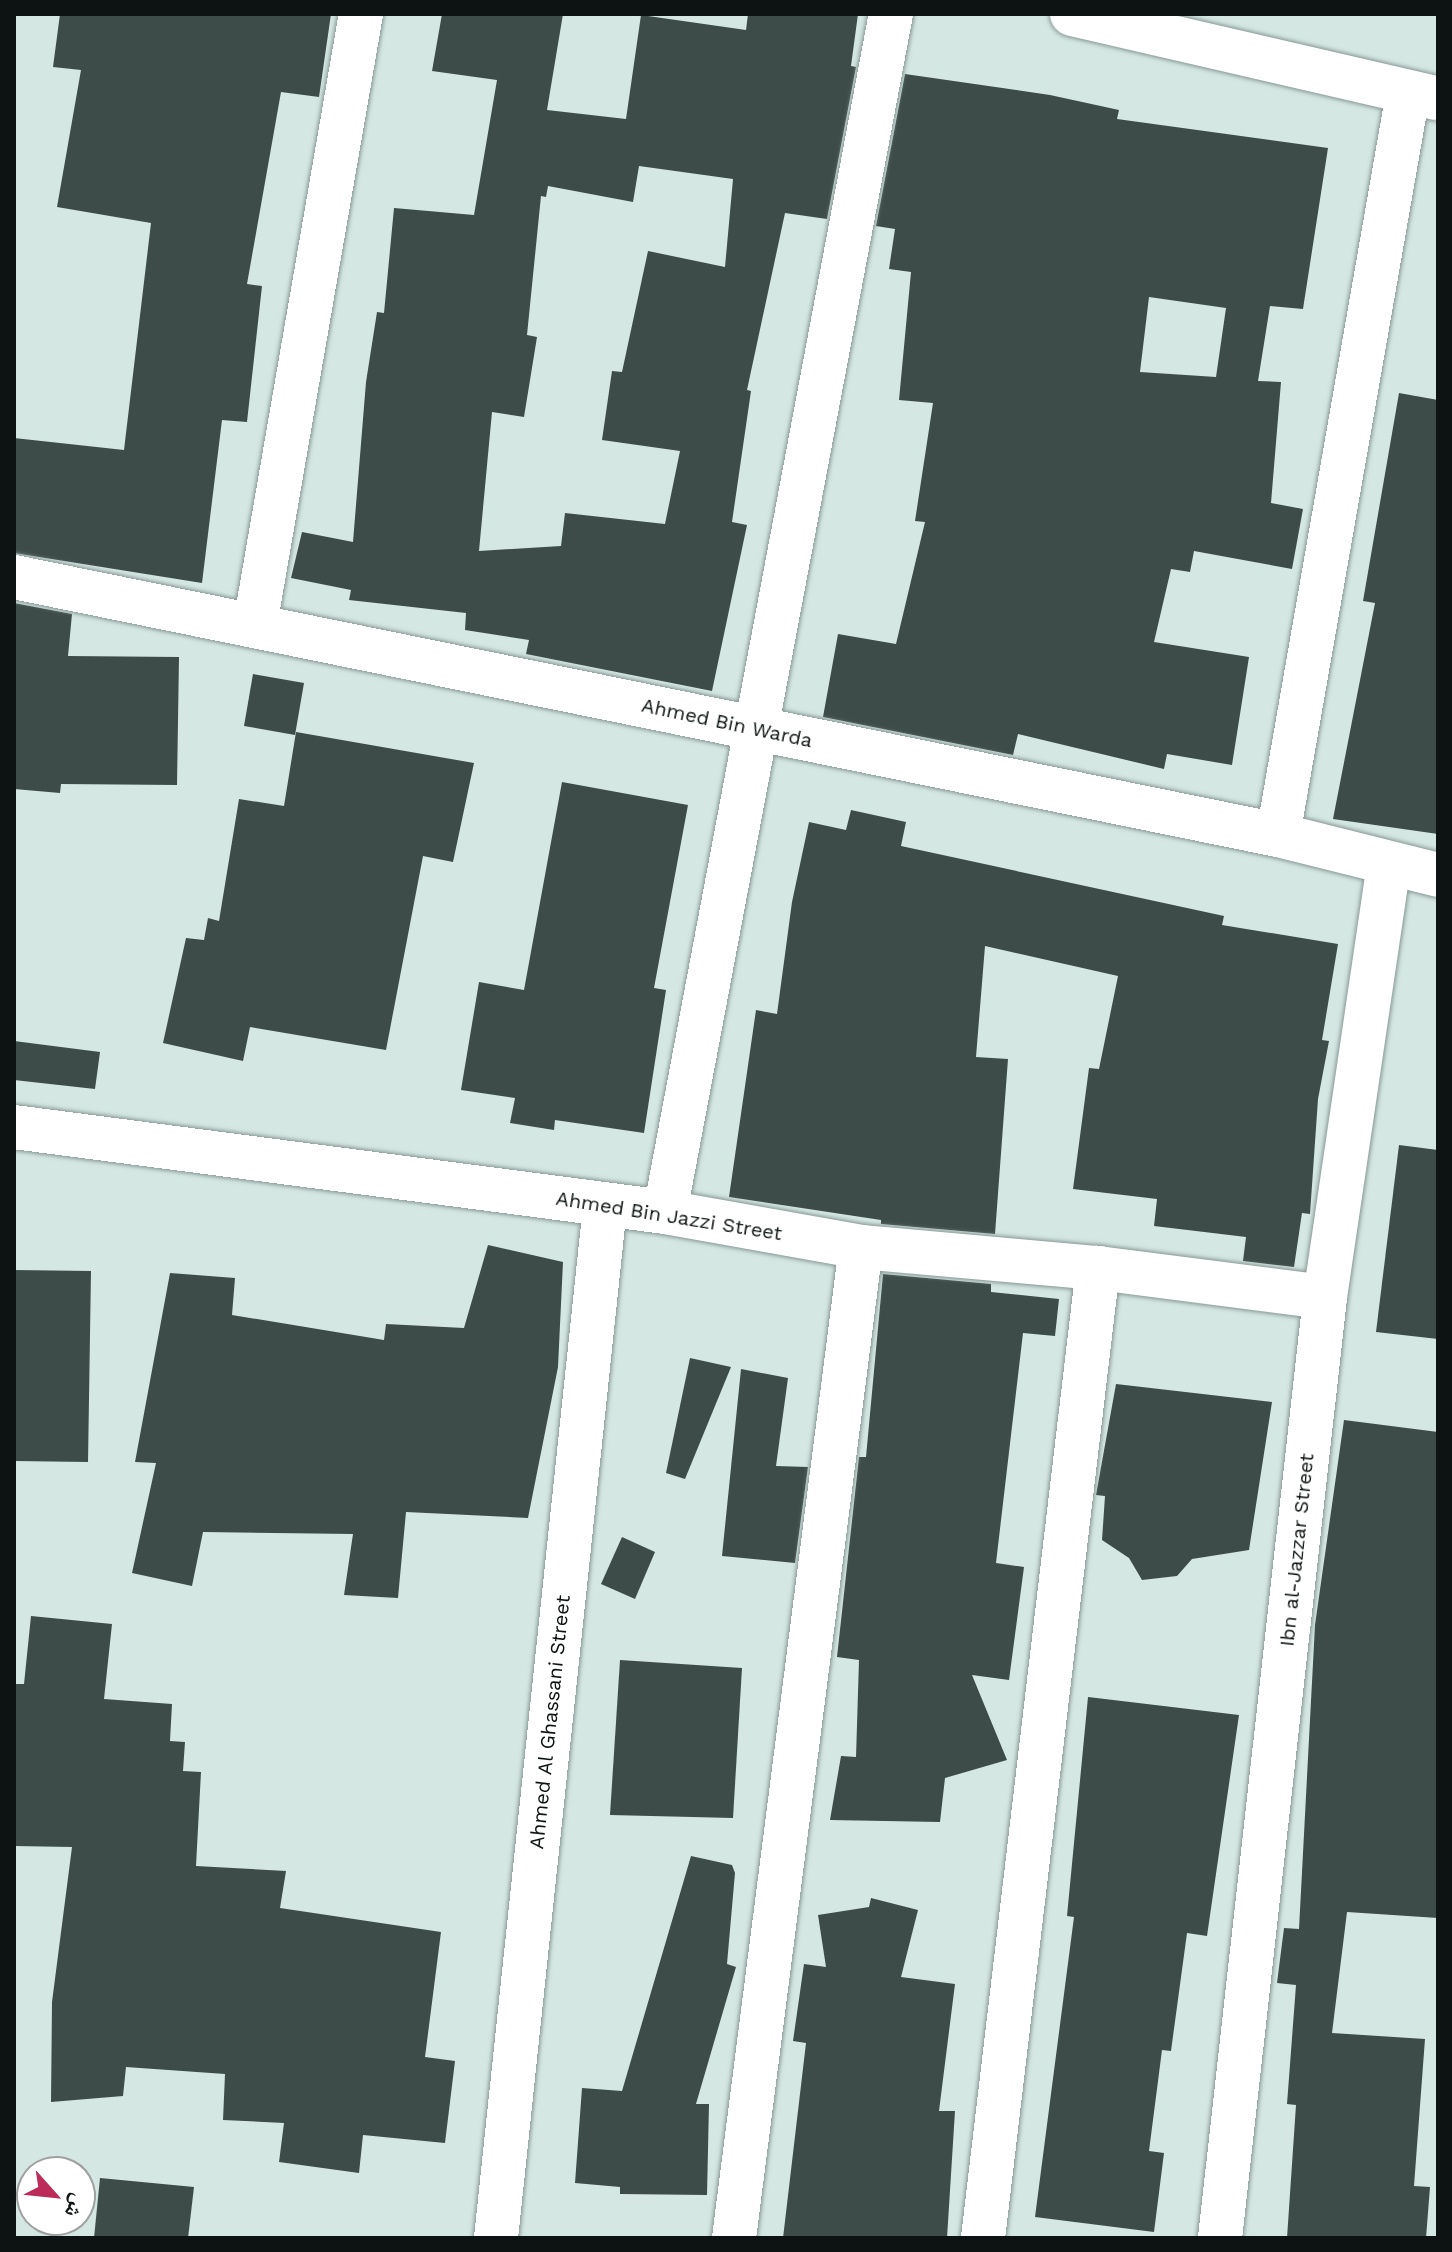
<!DOCTYPE html>
<html>
<head>
<meta charset="utf-8">
<style>
	body { margin:0 }
	#map { position:relative; width:1452px; height:2252px; overflow:hidden; background:#d5e7e3; font-family:"Work Sans","Noto Naskh Arabic",sans-serif }
	div>[style] { position:absolute }
	[style*='--x'] { left:calc(var(--x)*1px); top:calc(var(--y)*1px); width:calc(var(--w)*1px); rotate:calc(var(--a)*1deg) }
	.building>* { inset:0; background:#3e4c49 }
	.roads { filter:drop-shadow(0 0 2px #879894) drop-shadow(0 0 2px #879894) }
	.minor>* { height:44px; margin:-22px; padding:0 22px; transform-origin:22px; border-radius:22px; background:#fff }
	span { translate:-50% -50%; white-space:nowrap; text-align:center; line-height:1.15; -webkit-text-stroke:8px #fff; paint-order:stroke }
	.street-label { font-size:20px; color:#0d1312 }
	.frame { position:absolute; inset:0; border:16px solid #0d1312; pointer-events:none }
	.north { position:absolute; left:16px; top:2156px; width:80px; height:80px; box-sizing:border-box; background:#fff; border:2px solid #9ea1a0; border-radius:50%; rotate:117deg; font-size:22px; font-weight:700; line-height:32px; text-align:center; color:#0d1312 }
	.north::after { content:''; display:block; margin:auto; width:28px; height:36px; background:#bb2c5b; clip-path:polygon(50% 0,100% 100%,50% 72%,0 100%) }
</style>
</head>
<body>
<div id="map">
	<div class="building">
		<div style="clip-path:polygon(60px 14px,331px 14px,319px 97px,281px 92px,247px 284px,262px 286px,247px 422px,222px 420px,202px 583px,14px 553px,14px 438px,124px 450px,151px 223px,57px 207px,81px 70px,53px 67px)"></div>
		<div style="clip-path:polygon(evenodd,442px 14px,563px 14px,547px 110px,626px 119px,641px 15px,746px 30px,748px 14px,858px 14px,851px 66px,856px 67px,827px 219px,785px 213px,747px 390px,751px 391px,732px 522px,747px 525px,712px 691px,526px 654px,529px 640px,465px 630px,466px 613px,349px 600px,351px 590px,291px 578px,302px 532px,353px 542px,366px 382px,377px 312px,384px 313px,394px 208px,474px 215px,497px 80px,432px 71px,442px 14px,639px 166px,733px 179px,725px 267px,648px 251px,622px 372px,612px 371px,602px 440px,680px 451px,665px 524px,565px 513px,561px 546px,479px 551px,492px 412px,524px 417px,537px 337px,527px 335px,541px 196px,546px 197px,548px 186px,633px 202px,639px 166px)"></div>
		<div style="clip-path:polygon(evenodd,905px 74px,1050px 95px,1119px 110px,1117px 119px,1328px 148px,1303px 309px,1270px 306px,1258px 381px,1281px 382px,1271px 503px,1303px 509px,1292px 569px,1194px 551px,1190px 572px,1171px 569px,1154px 642px,1249px 657px,1232px 765px,1167px 754px,1164px 769px,1018px 734px,1013px 755px,823px 717px,838px 634px,896px 644px,925px 522px,915px 521px,933px 403px,899px 400px,911px 272px,889px 269px,895px 229px,876px 226px,905px 74px,1149px 297px,1226px 308px,1216px 377px,1140px 372px,1149px 297px)"></div>
		<div style="clip-path:polygon(1399px 393px,1438px 400px,1438px 834px,1333px 819px,1375px 603px,1363px 601px)"></div>
		<div style="clip-path:polygon(14px 603px,72px 614px,68px 656px,179px 657px,177px 785px,61px 784px,60px 793px,14px 789px)"></div>
		<div style="clip-path:polygon(253px 674px,304px 683px,295px 735px,244px 726px)"></div>
		<div style="clip-path:polygon(296px 732px,474px 763px,453px 862px,423px 856px,386px 1050px,250px 1027px,243px 1061px,163px 1043px,186px 938px,204px 940px,208px 918px,219px 921px,239px 799px,284px 806px)"></div>
		<div style="clip-path:polygon(562px 782px,688px 805px,654px 988px,666px 990px,644px 1133px,555px 1120px,554px 1130px,510px 1123px,515px 1098px,461px 1090px,479px 982px,524px 990px)"></div>
		<div style="clip-path:polygon(851px 810px,906px 822px,901px 846px,1224px 916px,1222px 925px,1338px 944px,1322px 1040px,1329px 1041px,1318px 1099px,1310px 1214px,1302px 1213px,1294px 1267px,1243px 1261px,1246px 1237px,1154px 1226px,1157px 1199px,1073px 1189px,1089px 1068px,1099px 1069px,1118px 976px,985px 946px,976px 1057px,1008px 1059px,995px 1234px,881px 1224px,881px 1220px,729px 1197px,756px 1010px,777px 1014px,792px 902px,809px 822px,846px 830px)"></div>
		<div style="clip-path:polygon(14px 1041px,100px 1052px,95px 1089px,14px 1080px)"></div>
		<div style="clip-path:polygon(1399px 1145px,1438px 1150px,1438px 1339px,1376px 1332px)"></div>
		<div style="clip-path:polygon(488px 1245px,563px 1262px,558px 1367px,528px 1518px,406px 1512px,398px 1598px,344px 1595px,353px 1534px,203px 1532px,192px 1586px,132px 1573px,156px 1463px,135px 1462px,170px 1273px,235px 1278px,232px 1315px,384px 1340px,386px 1324px,464px 1328px)"></div>
		<div style="clip-path:polygon(14px 1270px,91px 1271px,88px 1462px,14px 1461px)"></div>
		<div style="clip-path:polygon(883px 1274px,991px 1284px,991px 1292px,1059px 1299px,1055px 1336px,1023px 1333px,996px 1563px,1024px 1567px,1009px 1680px,972px 1675px,1007px 1760px,945px 1778px,940px 1822px,830px 1820px,841px 1756px,856px 1757px,859px 1660px,837px 1657px,859px 1457px,866px 1457px)"></div>
		<div style="clip-path:polygon(690px 1358px,731px 1367px,685px 1479px,666px 1473px)"></div>
		<div style="clip-path:polygon(741px 1369px,788px 1378px,776px 1466px,808px 1467px,795px 1563px,722px 1556px)"></div>
		<div style="clip-path:polygon(1116px 1384px,1272px 1402px,1249px 1550px,1192px 1559px,1177px 1576px,1142px 1580px,1129px 1558px,1102px 1540px,1105px 1496px,1096px 1495px)"></div>
		<div style="clip-path:polygon(1344px 1420px,1438px 1432px,1438px 1918px,1347px 1912px,1332px 2033px,1425px 2039px,1414px 2186px,1430px 2187px,1426px 2238px,1287px 2238px,1296px 2105px,1287px 2104px,1296px 1985px,1277px 1983px,1284px 1928px,1299px 1929px,1315px 1625px)"></div>
		<div style="clip-path:polygon(622px 1537px,655px 1552px,635px 1599px,601px 1584px)"></div>
		<div style="clip-path:polygon(31px 1616px,112px 1624px,104px 1699px,172px 1704px,170px 1741px,185px 1742px,183px 1771px,201px 1772px,196px 1866px,286px 1871px,280px 1908px,441px 1932px,425px 2057px,455px 2061px,445px 2143px,363px 2135px,359px 2173px,279px 2162px,284px 2123px,223px 2120px,225px 2074px,126px 2067px,123px 2096px,51px 2102px,52px 2002px,72px 1847px,14px 1846px,14px 1684px,24px 1684px)"></div>
		<div style="clip-path:polygon(620px 1660px,742px 1668px,733px 1818px,610px 1815px)"></div>
		<div style="clip-path:polygon(1088px 1697px,1239px 1715px,1207px 1936px,1187px 1933px,1171px 2051px,1162px 2050px,1149px 2151px,1164px 2153px,1154px 2232px,1035px 2217px,1074px 1917px,1067px 1916px)"></div>
		<div style="clip-path:polygon(691px 1856px,732px 1865px,735px 1873px,727px 1964px,736px 1967px,696px 2104px,709px 2104px,707px 2195px,620px 2194px,620px 2187px,575px 2183px,582px 2088px,622px 2091px)"></div>
		<div style="clip-path:polygon(871px 1898px,918px 1910px,901px 1977px,955px 1984px,939px 2111px,955px 2111px,947px 2238px,783px 2238px,806px 2043px,793px 2041px,804px 1964px,826px 1967px,818px 1915px,869px 1907px)"></div>
		<div style="clip-path:polygon(100px 2178px,194px 2187px,188px 2238px,94px 2238px)"></div>
	</div>
	<div class="roads">
		<div class="minor">
			<div style="--x:1072;--y:14;--w:374;--a:13"></div>
			<div style="--x:14;--y:577;--w:1290;--a:11.54"></div>
			<div style="--x:1278;--y:835;--w:165;--a:14"></div>
			<div style="--x:255;--y:625;--w:620;--a:-80.16"></div>
			<div style="--x:1278;--y:835;--w:753;--a:-80.06"></div>
			<div style="--x:14;--y:1127;--w:657;--a:7.44"></div>
			<div style="--x:665;--y:1212;--w:199;--a:10.1"></div>
			<div style="--x:861;--y:1247;--w:238;--a:5.1"></div>
			<div style="--x:1098;--y:1268;--w:229;--a:7.3"></div>
			<div style="--x:665;--y:1212;--w:1219;--a:-79.32"></div>
			<div style="--x:496;--y:2238;--w:1038;--a:-83.97"></div>
			<div style="--x:734;--y:2238;--w:999;--a:-82.7"></div>
			<div style="--x:983;--y:2238;--w:977;--a:-83.24"></div>
			<div style="--x:1220;--y:2238;--w:947;--a:-83.63"></div>
			<div style="--x:1325;--y:1297;--w:438;--a:-81.6"></div>
		</div>
	</div>
	<div class="street-label">
		<span style="left:727px;top:723px;rotate:12deg">Ahmed Bin Warda</span>
		<span style="left:669px;top:1216px;rotate:9deg">Ahmed Bin Jazzi Street</span>
		<span style="left:1297px;top:1550px;rotate:-84deg">Ibn al-Jazzar Street</span>
		<span style="left:550px;top:1722px;rotate:-84deg">Ahmed Al Ghassani Street</span>
	</div>
	<div class="frame"></div>
	<div class="north">ش</div>
</div>
</body>
</html>
